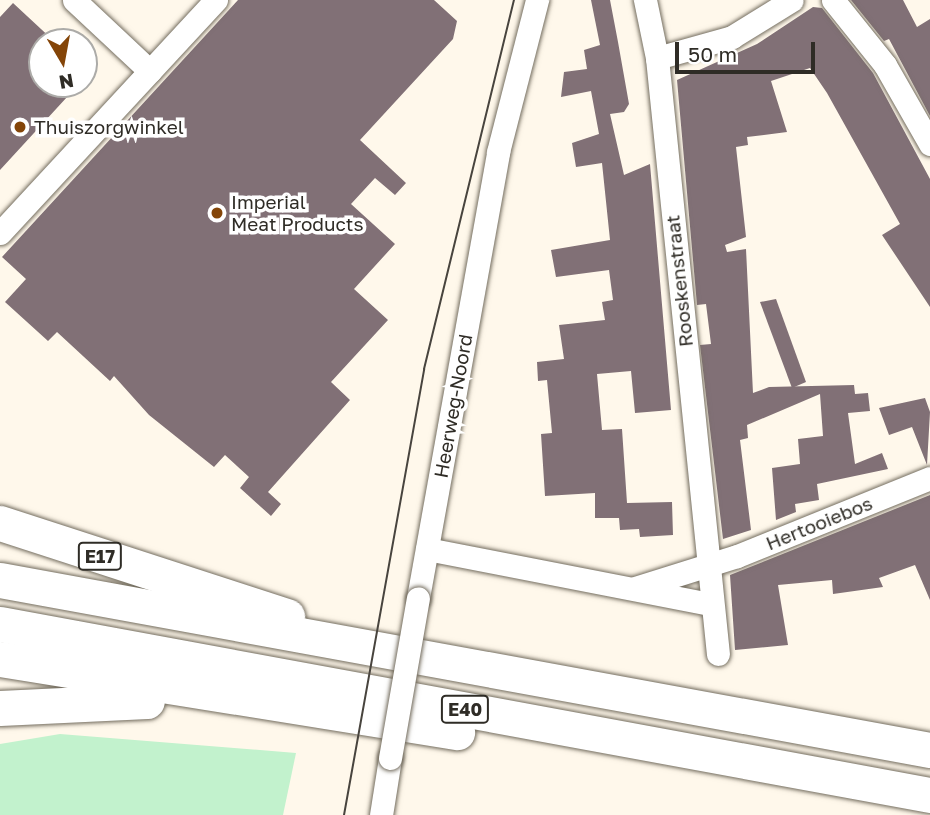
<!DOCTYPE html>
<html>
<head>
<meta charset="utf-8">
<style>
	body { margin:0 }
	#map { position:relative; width:930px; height:815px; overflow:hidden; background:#fff8eb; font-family:"Golos Text",sans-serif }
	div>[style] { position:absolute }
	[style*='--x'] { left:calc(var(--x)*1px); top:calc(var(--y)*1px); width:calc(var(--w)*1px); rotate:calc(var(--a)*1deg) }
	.green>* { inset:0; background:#c2f2cd }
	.building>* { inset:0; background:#817076 }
	.roads { filter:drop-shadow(0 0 2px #746d5f) drop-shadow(0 0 2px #746d5f) }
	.minor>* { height:23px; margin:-11.5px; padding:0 11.5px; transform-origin:11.5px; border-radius:11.5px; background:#fff }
	.highway>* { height:35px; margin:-17.5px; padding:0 17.5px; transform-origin:17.5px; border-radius:17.5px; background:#fff }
	.tram>* { height:2px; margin:-1px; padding:0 1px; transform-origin:1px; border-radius:1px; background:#48443e }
	.bridges { filter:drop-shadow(0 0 2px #746d5f) drop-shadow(0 0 2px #746d5f) }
	.minor-bridge>* { height:23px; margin:-11.5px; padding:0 11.5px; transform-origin:11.5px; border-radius:11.5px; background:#fff }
	.dots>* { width:19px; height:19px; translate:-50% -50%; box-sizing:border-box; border:4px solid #fff; border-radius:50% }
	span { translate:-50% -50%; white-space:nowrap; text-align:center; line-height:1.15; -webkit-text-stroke:7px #fff; paint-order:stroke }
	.shield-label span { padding:2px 5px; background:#fff; border:2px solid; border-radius:5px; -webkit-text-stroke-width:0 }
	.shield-label { font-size:18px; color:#2f2c26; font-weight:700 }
	.poi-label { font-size:19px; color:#2f2c26 }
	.left { translate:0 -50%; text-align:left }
	.street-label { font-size:19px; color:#2f2c26 }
	.north { position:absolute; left:28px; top:28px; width:70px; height:70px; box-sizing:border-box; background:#fff; border:2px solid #acaba8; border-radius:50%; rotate:170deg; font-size:19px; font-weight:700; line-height:28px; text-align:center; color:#2f2c26 }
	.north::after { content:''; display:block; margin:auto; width:24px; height:32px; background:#844508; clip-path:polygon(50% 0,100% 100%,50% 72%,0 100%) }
	.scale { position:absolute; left:675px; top:42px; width:140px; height:32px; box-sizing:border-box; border:4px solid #2f2c26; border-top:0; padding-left:9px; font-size:21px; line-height:24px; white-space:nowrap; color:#2f2c26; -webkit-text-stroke:5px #fff; paint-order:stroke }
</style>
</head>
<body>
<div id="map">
	<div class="green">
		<div style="clip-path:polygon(60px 734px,296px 753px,283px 815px,0 815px,0 744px)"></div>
	</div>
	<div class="building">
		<div style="clip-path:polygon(238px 0,434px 0,457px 21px,453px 39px,360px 140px,406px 183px,395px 195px,375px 178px,351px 204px,395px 244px,354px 289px,388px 320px,331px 382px,350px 400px,268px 492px,281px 504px,271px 516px,240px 488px,249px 477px,225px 455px,214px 467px,149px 415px,114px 376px,110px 381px,57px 332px,48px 341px,5px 302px,26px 279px,2px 257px)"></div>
		<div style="clip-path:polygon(591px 0,610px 0,618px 42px,629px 104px,624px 112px,610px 114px,624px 175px,650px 164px,671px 410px,635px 413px,631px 371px,597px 374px,602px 430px,622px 429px,627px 503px,672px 502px,673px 535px,640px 537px,639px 529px,620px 530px,619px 518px,595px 518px,595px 493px,545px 496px,541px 434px,552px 433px,547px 380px,538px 381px,537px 362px,564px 359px,559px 325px,605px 320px,602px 302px,613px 300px,609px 270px,556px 277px,551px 250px,610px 240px,602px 163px,576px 167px,572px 143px,599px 134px,591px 91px,561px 97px,564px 72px,587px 69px,584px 50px,600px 45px)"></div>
		<div style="clip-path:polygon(851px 0,903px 0,917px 27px,930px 19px,930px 116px,889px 39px,884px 41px)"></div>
		<div style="clip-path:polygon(13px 3px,55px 42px,42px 42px,42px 84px,79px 84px,0 170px,0 17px)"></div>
		<div style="clip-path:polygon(813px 7px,822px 8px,873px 73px,930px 179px,930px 307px,882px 235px,900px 224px,827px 93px,810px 68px,771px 81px,787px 132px,747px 137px,748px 145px,736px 147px,746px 237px,725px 245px,727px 252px,746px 249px,753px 393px,769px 387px,854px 385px,855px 394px,868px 393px,870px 411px,848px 413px,855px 464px,882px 453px,888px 469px,817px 484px,819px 500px,795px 504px,796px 512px,776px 520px,772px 468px,800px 464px,798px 439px,823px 436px,820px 394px,747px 425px,748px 438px,740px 440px,751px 530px,723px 539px,700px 345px,711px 344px,706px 304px,697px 305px,677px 80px,757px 44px)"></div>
		<div style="clip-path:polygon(776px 299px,806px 382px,792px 388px,760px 302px)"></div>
		<div style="clip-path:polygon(925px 398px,930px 412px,927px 465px,912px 427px,889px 435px,879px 408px)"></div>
		<div style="clip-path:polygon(930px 495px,930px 600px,915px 565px,879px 578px,883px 587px,833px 594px,832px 580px,778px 585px,788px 645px,735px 650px,730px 575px)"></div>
	</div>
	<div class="roads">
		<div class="minor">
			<div style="--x:74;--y:0;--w:104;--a:43.1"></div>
			<div style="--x:645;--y:0;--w:59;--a:78.3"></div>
			<div style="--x:657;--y:58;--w:599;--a:84.16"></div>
			<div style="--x:833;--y:0;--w:83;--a:51.3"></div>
			<div style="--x:885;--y:65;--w:91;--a:60.3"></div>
			<div style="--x:657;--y:58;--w:78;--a:-15.6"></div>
			<div style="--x:732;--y:37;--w:70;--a:-31.7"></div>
			<div style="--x:0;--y:233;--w:318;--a:-47.2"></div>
			<div style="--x:427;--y:549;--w:288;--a:11"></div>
			<div style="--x:635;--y:588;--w:107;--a:-17.4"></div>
			<div style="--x:737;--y:556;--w:208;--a:-22"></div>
			<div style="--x:418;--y:598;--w:453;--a:-79.8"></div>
			<div style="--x:498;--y:152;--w:157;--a:-75.6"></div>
			<div style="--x:381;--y:815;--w:58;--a:-81"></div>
		</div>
		<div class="highway">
			<div style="--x:0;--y:523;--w:302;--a:18"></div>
			<div style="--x:0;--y:580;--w:945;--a:10.36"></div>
			<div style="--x:0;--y:624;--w:946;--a:10.42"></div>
			<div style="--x:0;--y:659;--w:463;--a:9.1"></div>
			<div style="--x:0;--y:708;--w:147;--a:-2.7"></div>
		</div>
	</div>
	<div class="tram">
		<div style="--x:344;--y:815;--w:453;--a:-79.8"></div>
		<div style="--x:424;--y:369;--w:380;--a:-76.3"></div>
	</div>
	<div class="bridges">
		<div class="minor-bridge">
			<div style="--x:390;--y:758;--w:162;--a:-80.1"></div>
		</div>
	</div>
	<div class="dots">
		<div style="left:20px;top:127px;background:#844508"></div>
		<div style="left:217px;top:213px;background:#844508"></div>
	</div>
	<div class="shield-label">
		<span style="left:100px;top:556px">E17</span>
		<span style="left:465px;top:709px">E40</span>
	</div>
	<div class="poi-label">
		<span class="left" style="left:34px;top:127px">Thuiszorgwinkel</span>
		<span class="left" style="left:231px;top:213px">Imperial<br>Meat Products</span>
	</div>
	<div class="street-label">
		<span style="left:679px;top:281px;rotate:-96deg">Rooskenstraat</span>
		<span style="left:453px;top:406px;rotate:-80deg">Heerweg-Noord</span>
		<span style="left:819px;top:523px;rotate:-22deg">Hertooiebos</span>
	</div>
	<div class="north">N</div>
	<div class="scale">50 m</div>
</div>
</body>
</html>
